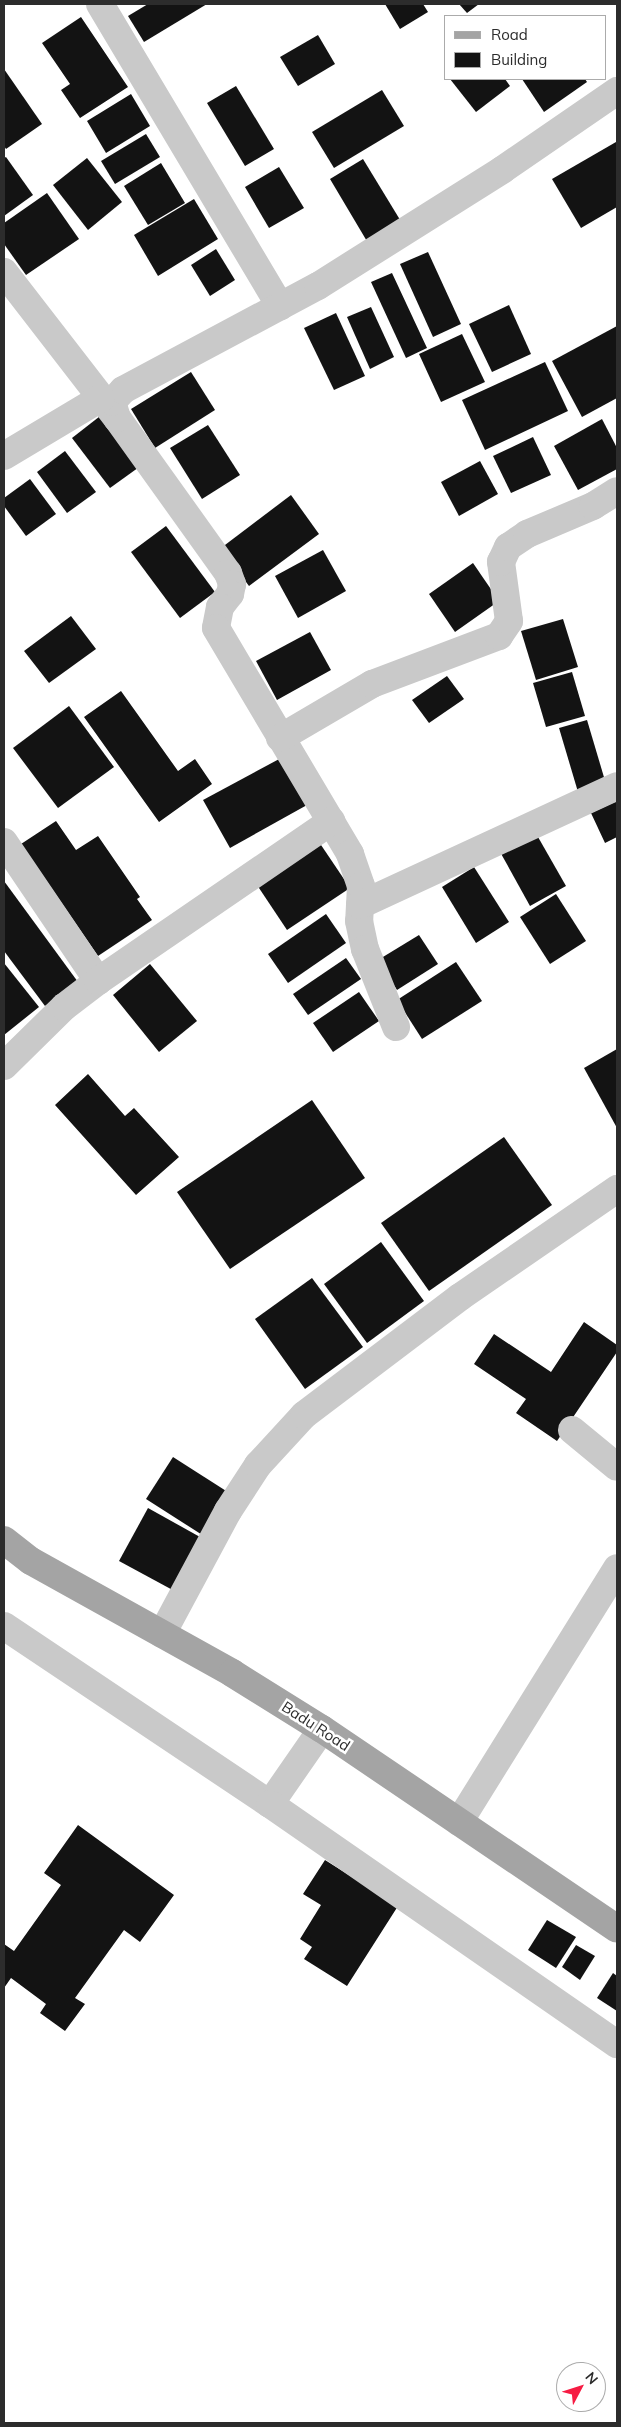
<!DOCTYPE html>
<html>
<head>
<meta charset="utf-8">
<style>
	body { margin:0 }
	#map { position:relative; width:621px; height:2427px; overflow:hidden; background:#fff; font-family:Mulish,sans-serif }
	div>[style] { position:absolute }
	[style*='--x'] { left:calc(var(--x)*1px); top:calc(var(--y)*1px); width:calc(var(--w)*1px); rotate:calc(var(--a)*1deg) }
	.building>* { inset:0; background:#131313 }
	.minor>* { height:28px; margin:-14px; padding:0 14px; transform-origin:14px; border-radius:14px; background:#c9c9c9 }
	.major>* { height:28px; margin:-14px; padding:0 14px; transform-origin:14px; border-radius:14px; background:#a4a4a4 }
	span { translate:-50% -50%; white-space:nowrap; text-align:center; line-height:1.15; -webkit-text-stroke:5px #fff; paint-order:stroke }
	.street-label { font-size:15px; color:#2c2c2c }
	.frame { position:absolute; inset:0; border:5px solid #2c2c2c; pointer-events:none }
	.legend { position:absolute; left:444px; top:15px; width:162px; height:65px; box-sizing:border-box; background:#fff; border:1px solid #ababab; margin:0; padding:6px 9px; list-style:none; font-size:15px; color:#2c2c2c }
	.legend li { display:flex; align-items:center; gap:10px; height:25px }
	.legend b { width:25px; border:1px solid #ababab }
	.north { position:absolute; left:556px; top:2362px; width:50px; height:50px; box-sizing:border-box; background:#fff; border:1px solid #ababab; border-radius:50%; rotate:50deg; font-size:14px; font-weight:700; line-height:20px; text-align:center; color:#2c2c2c }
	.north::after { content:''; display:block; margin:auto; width:18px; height:22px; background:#f61c43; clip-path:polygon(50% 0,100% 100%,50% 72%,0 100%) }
</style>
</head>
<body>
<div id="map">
	<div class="building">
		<div style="clip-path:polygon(148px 4px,207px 4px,144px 42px,128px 16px)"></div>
		<div style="clip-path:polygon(385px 4px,423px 4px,428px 12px,400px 29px)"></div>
		<div style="clip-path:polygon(459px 4px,479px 4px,467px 13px)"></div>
		<div style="clip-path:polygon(81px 17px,128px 87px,80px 118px,61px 90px,70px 84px,42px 43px)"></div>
		<div style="clip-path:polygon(318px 35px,335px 64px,298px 86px,280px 57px)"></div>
		<div style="clip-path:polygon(4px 69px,42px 124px,6px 149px,4px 146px)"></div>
		<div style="clip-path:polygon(450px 79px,505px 79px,510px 86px,476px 112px)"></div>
		<div style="clip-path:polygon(522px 79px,585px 79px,587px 82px,544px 112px)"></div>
		<div style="clip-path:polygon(236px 86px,274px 149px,245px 166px,207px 103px)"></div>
		<div style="clip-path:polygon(382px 90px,404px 126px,334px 168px,312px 132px)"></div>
		<div style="clip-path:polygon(131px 94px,150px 126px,106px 153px,87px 121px)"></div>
		<div style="clip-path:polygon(146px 134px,160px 157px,115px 184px,101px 161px)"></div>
		<div style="clip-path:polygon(616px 142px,617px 207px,581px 228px,552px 179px)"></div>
		<div style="clip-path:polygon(6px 157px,33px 195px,4px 216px,4px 158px)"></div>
		<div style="clip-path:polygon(87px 158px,122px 202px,88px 230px,53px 185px)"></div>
		<div style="clip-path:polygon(363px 159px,405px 228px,371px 248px,330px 179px)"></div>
		<div style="clip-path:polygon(161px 163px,185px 203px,148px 225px,124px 186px)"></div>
		<div style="clip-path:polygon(279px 167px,304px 208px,269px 228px,245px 187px)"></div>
		<div style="clip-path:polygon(47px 193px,79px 239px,26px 275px,4px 244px,4px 223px)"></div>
		<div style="clip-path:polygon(194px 199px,218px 239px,158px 276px,134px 235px)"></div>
		<div style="clip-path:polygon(216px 249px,235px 280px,210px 296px,191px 265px)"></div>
		<div style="clip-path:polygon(428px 252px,461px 324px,433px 337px,400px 264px)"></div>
		<div style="clip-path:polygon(392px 273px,427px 348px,406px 358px,371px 282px)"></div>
		<div style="clip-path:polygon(509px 305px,531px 354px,492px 372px,469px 324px)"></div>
		<div style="clip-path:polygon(371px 307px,394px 357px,370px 369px,347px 317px)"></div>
		<div style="clip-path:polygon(336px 313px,365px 376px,334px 390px,304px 328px)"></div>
		<div style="clip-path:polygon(617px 326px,617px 398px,582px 417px,552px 361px)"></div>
		<div style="clip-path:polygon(462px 334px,485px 382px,441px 402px,419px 354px)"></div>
		<div style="clip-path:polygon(545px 362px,568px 411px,485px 450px,462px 400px)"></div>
		<div style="clip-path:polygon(191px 372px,215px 410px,155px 448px,131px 409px)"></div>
		<div style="clip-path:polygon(104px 413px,142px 465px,110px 488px,72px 438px)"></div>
		<div style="clip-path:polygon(602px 419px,617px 448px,617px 469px,578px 490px,554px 446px)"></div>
		<div style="clip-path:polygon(208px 425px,240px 475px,202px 499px,170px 448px)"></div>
		<div style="clip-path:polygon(533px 437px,551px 475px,511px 493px,493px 456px)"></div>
		<div style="clip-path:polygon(65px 451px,96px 492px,67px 513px,37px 472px)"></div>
		<div style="clip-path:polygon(480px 461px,498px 494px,459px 516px,441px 482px)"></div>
		<div style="clip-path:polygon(30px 479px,56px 514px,26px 536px,4px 506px,4px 498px)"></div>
		<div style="clip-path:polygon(291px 495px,319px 534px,249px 586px,221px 548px)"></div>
		<div style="clip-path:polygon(166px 526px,215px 592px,180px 618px,131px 552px)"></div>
		<div style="clip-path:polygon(323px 550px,346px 591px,298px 618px,275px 576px)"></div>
		<div style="clip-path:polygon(473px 563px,499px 601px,455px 632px,429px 594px)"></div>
		<div style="clip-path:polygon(71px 616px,96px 649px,49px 683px,24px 651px)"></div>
		<div style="clip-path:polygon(563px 619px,578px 667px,536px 680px,521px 631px)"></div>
		<div style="clip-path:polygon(310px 632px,331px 670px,277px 700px,256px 661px)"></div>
		<div style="clip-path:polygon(572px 672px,585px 716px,546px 727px,533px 683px)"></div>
		<div style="clip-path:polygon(447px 676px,464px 699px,429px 723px,412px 700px)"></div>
		<div style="clip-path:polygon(121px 691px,178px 771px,195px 759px,212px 784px,159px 822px,84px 717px)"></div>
		<div style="clip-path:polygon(69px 706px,114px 767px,58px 808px,13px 748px)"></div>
		<div style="clip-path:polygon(587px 720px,606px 784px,578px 792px,559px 728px)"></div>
		<div style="clip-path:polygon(281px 758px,307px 805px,230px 848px,203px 800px)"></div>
		<div style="clip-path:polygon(617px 801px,617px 837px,605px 843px,591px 813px)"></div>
		<div style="clip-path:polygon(56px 821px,76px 850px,98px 836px,140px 897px,137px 899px,152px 920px,98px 956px,21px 844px)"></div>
		<div style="clip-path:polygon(534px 830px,566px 886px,530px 906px,499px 850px)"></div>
		<div style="clip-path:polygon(319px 842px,350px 888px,287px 930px,257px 885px)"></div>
		<div style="clip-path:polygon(474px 867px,509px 922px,476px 943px,442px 887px)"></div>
		<div style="clip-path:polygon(4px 881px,78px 982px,45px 1006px,4px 951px)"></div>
		<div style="clip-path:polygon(556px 894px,586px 941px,550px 964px,520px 917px)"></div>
		<div style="clip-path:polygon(326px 914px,346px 943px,288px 983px,268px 954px)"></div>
		<div style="clip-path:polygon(419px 935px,438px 964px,397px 990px,378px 960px)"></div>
		<div style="clip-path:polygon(346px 958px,361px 979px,308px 1015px,293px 994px)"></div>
		<div style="clip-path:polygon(456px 962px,482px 1001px,422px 1039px,397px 1000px)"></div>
		<div style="clip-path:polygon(4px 963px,39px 1007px,4px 1035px)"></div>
		<div style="clip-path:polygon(150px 964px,197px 1021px,159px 1052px,113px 995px)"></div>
		<div style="clip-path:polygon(359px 992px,379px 1021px,333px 1052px,313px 1023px)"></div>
		<div style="clip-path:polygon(617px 1049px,617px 1128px,584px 1068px)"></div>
		<div style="clip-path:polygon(88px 1074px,125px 1116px,134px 1108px,179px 1157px,136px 1195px,55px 1105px)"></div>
		<div style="clip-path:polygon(312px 1100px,365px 1178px,230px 1269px,177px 1192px)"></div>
		<div style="clip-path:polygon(504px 1137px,552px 1205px,429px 1291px,381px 1223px)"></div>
		<div style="clip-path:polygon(381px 1242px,424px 1301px,367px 1343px,324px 1284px)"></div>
		<div style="clip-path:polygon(312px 1278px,363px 1347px,305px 1389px,255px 1319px)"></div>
		<div style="clip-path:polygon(584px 1322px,617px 1345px,617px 1352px,557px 1441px,516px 1413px,526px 1399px,474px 1364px,494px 1334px,551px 1372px)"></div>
		<div style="clip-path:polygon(173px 1457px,234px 1496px,207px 1538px,146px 1499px)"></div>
		<div style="clip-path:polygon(148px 1508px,209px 1542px,180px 1594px,119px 1561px)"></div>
		<div style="clip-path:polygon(78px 1825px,174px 1895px,140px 1942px,124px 1930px,75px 1998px,85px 2004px,65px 2031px,40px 2013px,46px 2004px,11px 1978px,4px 1988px,4px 1944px,14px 1951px,61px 1885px,44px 1873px)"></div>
		<div style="clip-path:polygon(325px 1860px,398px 1906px,347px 1986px,304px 1959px,312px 1947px,300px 1939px,321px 1905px,303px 1894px)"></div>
		<div style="clip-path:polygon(547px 1920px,576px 1937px,556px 1968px,528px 1950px)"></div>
		<div style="clip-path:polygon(576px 1945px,595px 1956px,580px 1980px,562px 1967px)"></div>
		<div style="clip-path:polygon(613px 1973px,617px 1976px,617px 2011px,597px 1998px)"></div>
	</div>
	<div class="minor">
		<div style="--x:100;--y:4;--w:352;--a:59.2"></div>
		<div style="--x:4;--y:272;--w:185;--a:52.3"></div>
		<div style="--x:117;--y:418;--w:191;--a:54.4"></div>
		<div style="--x:228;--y:573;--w:12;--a:70"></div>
		<div style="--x:232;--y:584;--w:10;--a:101"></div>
		<div style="--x:230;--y:594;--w:16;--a:128"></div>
		<div style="--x:220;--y:607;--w:21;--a:101"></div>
		<div style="--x:216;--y:628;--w:263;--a:59.3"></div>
		<div style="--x:350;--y:854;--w:34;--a:71"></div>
		<div style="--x:361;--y:886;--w:35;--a:93"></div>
		<div style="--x:359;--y:921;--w:29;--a:78"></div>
		<div style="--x:365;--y:949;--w:84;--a:68.3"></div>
		<div style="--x:117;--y:418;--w:17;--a:-107"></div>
		<div style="--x:112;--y:402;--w:16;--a:-47"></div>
		<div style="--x:123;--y:390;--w:221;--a:-28.1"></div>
		<div style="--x:318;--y:286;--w:218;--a:-32.2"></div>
		<div style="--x:502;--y:170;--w:140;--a:-34.5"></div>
		<div style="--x:4;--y:456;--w:113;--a:-30.9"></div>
		<div style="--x:280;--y:738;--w:107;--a:-30.4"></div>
		<div style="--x:372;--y:684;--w:136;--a:-20.7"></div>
		<div style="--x:499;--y:636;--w:18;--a:-56"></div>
		<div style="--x:509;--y:621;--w:60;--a:-97.7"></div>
		<div style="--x:501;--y:562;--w:17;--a:-65"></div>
		<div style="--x:508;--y:547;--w:23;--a:-34"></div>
		<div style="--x:527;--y:534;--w:72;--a:-23"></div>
		<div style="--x:593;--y:506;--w:28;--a:-32"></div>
		<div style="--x:4;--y:842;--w:168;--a:55.9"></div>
		<div style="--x:360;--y:905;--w:283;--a:-24.8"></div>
		<div style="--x:4;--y:1066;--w:84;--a:-44.5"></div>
		<div style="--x:64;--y:1007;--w:43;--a:-37.4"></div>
		<div style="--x:98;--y:981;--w:283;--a:-34.4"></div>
		<div style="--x:572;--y:1430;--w:58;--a:39.4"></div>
		<div style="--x:4;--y:1626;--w:320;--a:33.8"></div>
		<div style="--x:270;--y:1804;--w:91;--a:-55.3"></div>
		<div style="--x:162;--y:1634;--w:140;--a:-61.8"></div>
		<div style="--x:228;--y:1511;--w:55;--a:-56.9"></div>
		<div style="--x:258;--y:1465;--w:68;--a:-47.4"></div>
		<div style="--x:304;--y:1415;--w:196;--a:-37.1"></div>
		<div style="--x:460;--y:1297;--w:191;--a:-34.5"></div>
		<div style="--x:270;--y:1804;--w:422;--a:34.7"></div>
		<div style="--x:459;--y:1822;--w:299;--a:-58.1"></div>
	</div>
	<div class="major">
		<div style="--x:4;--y:1540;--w:34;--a:38"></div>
		<div style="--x:31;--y:1561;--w:230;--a:29.1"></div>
		<div style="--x:232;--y:1673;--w:106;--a:31.9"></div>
		<div style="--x:322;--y:1729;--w:356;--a:34.1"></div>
	</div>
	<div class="street-label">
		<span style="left:316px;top:1726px;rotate:33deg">Badu Road</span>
	</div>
	<div class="frame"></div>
	<ul class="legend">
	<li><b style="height:6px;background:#a4a4a4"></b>Road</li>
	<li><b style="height:14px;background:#131313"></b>Building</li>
	</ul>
	<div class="north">N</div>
</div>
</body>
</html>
